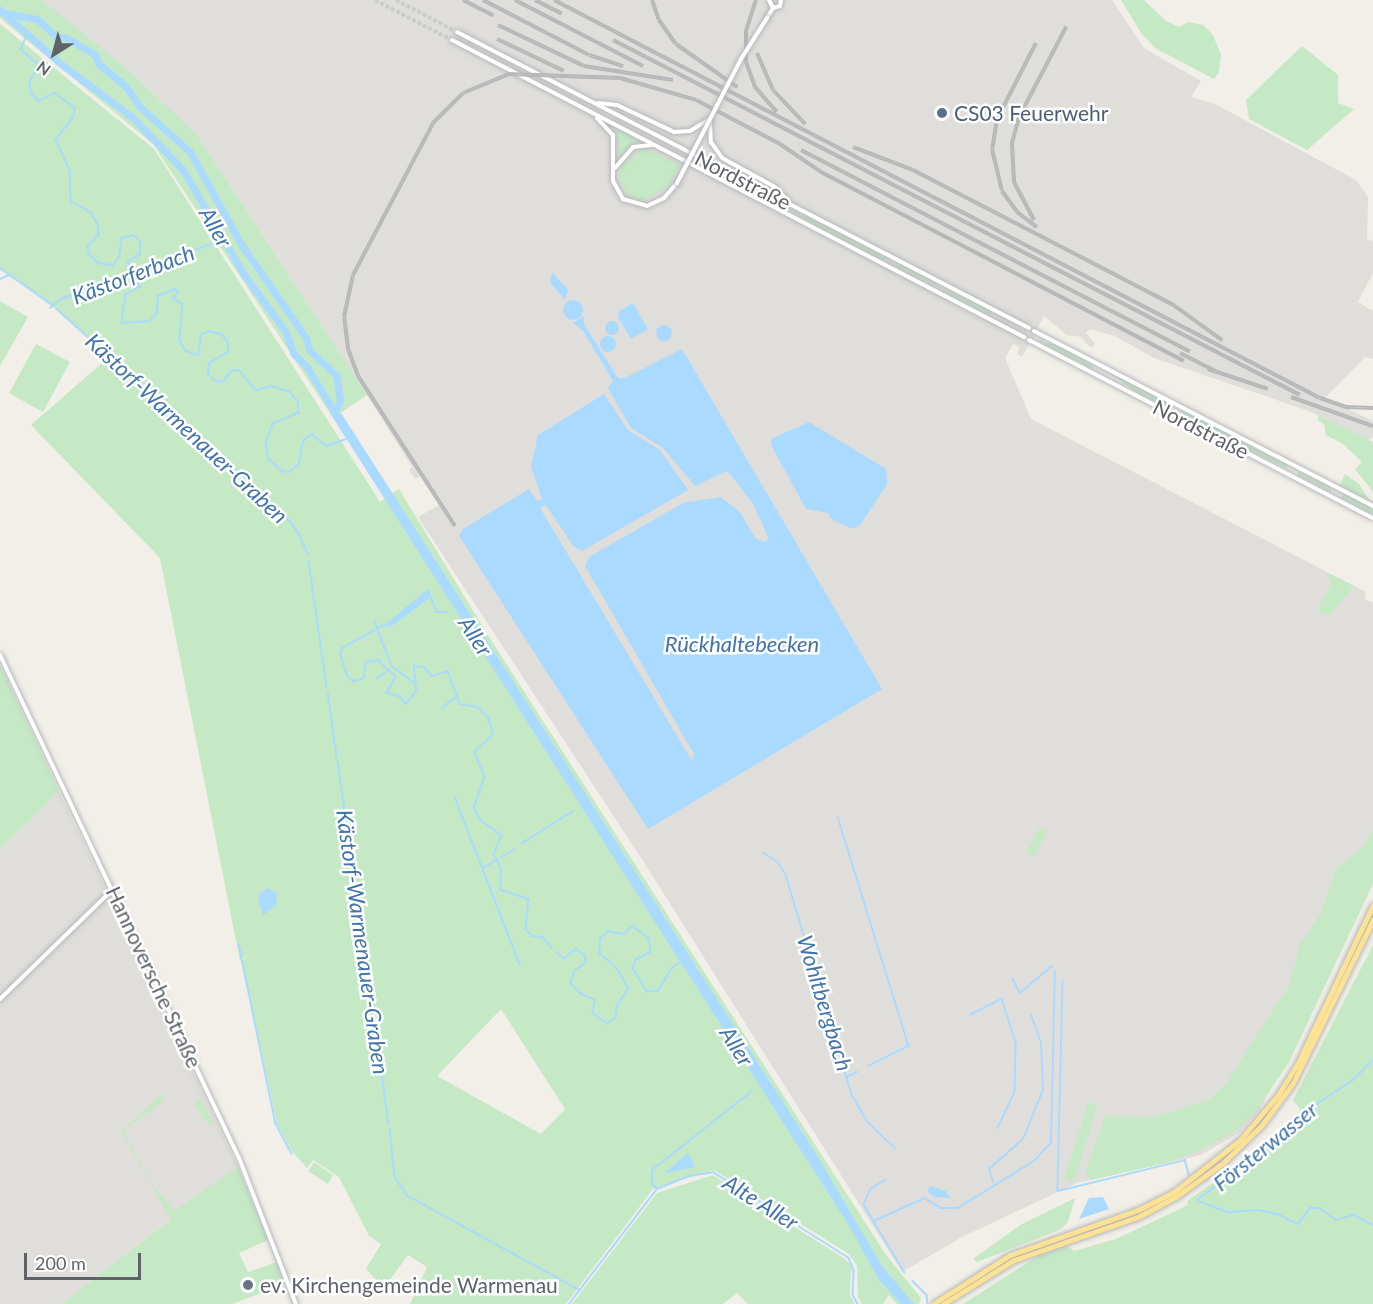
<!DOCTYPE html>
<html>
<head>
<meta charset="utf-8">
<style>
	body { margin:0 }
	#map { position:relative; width:1373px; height:1304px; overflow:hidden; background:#f1efe8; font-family:Lato,sans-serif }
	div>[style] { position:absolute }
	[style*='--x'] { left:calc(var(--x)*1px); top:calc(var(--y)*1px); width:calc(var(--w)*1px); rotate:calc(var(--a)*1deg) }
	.industrial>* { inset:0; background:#e0deda }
	.green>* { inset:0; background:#c5e8c5 }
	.water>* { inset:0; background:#aadaff }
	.round { border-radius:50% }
	.stream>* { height:1.5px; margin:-0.75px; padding:0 0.75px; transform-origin:0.75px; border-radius:0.75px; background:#aadaff }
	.river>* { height:7px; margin:-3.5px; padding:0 3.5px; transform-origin:3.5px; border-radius:3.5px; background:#aadaff }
	.tertiary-tunnel>* { height:4px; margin-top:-2px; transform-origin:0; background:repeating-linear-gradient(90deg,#ccccc8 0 4px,transparent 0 6px) }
	.roads { filter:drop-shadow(0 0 2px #b5b8bc) drop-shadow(0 0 2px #b5b8bc) }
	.tertiary>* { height:4px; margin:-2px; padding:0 2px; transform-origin:2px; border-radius:2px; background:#fff }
	.motorway>* { height:5px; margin:-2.5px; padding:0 2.5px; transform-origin:2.5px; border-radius:2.5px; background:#fde293 }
	.rail>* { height:4px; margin-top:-2px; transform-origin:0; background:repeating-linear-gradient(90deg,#fff 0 4.5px,#b6b7b8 0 9px); box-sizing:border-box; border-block:2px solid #b6b7b8 }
	.bridges { filter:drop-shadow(0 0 2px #b5b8bc) drop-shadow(0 0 2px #b5b8bc) }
	.tertiary-bridge>* { height:4px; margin:-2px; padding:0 2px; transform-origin:2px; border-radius:2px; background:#fff }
	.dots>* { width:16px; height:16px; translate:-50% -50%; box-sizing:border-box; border:3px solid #fff; border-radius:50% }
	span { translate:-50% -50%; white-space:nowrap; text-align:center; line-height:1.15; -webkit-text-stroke:5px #fff; paint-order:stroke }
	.service-label { font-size:21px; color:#4e5e75 }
	.left { translate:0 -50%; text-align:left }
	.street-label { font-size:21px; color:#5f6368 }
	.worship-label { font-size:21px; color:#5b616d }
	.water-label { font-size:22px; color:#4174aa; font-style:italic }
	.north { position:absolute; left:24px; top:24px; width:60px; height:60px; -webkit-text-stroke:4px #fff; paint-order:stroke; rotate:216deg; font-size:16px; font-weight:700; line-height:24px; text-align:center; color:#5f6368 }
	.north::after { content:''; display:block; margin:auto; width:21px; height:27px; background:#5f6368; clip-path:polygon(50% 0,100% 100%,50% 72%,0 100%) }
	.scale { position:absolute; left:24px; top:1253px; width:117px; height:27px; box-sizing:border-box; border:3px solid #5f6368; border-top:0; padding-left:8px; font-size:18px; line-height:21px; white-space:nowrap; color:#5f6368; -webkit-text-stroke:4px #fff; paint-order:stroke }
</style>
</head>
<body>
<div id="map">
	<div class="industrial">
		<div style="clip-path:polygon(42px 0,1112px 0,1144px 48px,1201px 81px,1191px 97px,1215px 104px,1356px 180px,1368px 197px,1367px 238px,1373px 242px,1373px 273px,1358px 302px,1373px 311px,1373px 359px,1365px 357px,1325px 398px,1373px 421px,1373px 437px,1367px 441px,1309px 411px,1154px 358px,1115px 336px,1090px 329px,1086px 333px,1095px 344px,1091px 348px,1081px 337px,1067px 335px,1044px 316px,1022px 357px,1017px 354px,1020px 347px,1013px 344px,1005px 358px,1031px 419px,1366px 592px,1365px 599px,1373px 603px,1373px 880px,1260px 1110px,1239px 1133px,1201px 1155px,1077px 1183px,962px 1237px,902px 1272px,645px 864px,418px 517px,439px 505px,420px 476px,415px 479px,409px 470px,412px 467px,367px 395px,197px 135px)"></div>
		<div style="clip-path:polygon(59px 791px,238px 1167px,61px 1304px,0 1304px,0 849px)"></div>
	</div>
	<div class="green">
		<div style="clip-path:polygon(0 0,42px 0,127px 69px,197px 135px,367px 395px,333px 418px,153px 144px,0 18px)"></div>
		<div style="clip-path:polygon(1121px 0,1144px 0,1166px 21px,1179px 27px,1189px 22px,1203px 25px,1213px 35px,1221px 55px,1219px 72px,1214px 79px,1155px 48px,1141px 33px)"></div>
		<div style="clip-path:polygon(evenodd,0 24px,154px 149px,380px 502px,399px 489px,491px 640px,886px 1255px,921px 1298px,919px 1304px,897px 1304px,889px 1295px,883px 1304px,862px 1304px,858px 1297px,857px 1266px,849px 1254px,714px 1170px,653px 1189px,566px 1304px,410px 1304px,427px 1267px,408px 1255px,384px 1288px,366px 1269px,381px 1244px,369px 1236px,339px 1177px,313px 1160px,307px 1168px,291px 1150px,277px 1124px,242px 961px,252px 952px,240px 961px,160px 558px,31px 425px,109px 357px,54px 308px,0 268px,0 24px,501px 1009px,565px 1109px,541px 1134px,437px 1076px,501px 1009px)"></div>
		<div style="clip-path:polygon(1302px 46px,1338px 75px,1338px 103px,1354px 109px,1307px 150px,1249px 119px,1246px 100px)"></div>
		<div style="clip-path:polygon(612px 125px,641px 141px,628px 148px,616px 162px,619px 144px)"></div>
		<div style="clip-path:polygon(643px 148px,681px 164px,668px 187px,644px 201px,629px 197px,618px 178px,622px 165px)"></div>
		<div style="clip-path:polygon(708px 165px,745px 184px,743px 189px,706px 169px)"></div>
		<div style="clip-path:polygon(756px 190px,796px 210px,797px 213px,754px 194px)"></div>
		<div style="clip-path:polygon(805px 214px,884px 256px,886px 259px,882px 261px,803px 220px)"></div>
		<div style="clip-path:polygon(897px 264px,932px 280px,936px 285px,895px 267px)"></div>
		<div style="clip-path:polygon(945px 289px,991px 311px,991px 315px,943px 292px)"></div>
		<div style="clip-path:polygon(0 301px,28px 317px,0 366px)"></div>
		<div style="clip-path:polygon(1042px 337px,1043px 342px,1060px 346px,1091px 362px,1094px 370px,1040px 342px)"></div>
		<div style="clip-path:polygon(36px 344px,70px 362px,43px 412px,9px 393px)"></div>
		<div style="clip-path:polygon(1106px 371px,1171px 404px,1171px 408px,1141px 395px)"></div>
		<div style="clip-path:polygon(1182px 410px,1286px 464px,1288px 469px,1180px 416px)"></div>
		<div style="clip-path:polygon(1319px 416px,1373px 442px,1373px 492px,1355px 469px,1362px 462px,1343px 444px,1326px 435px,1324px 424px,1317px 420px)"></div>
		<div style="clip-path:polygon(1298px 471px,1331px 487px,1331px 492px,1298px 476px)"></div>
		<div style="clip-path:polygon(1345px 474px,1359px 484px,1370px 501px,1340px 485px)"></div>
		<div style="clip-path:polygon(1345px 494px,1373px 509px,1373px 515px,1340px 497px)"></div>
		<div style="clip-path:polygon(1327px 573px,1354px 586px,1329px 616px,1317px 610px,1331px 585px)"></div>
		<div style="clip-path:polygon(0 665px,59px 791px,0 849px)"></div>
		<div style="clip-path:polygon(1039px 828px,1047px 832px,1034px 857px,1026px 853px)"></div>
		<div style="clip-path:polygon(1373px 830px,1373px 884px,1289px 1062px,1257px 1110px,1237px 1130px,1201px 1150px,1167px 1163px,1090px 1180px,1086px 1171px,1105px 1116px,1154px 1117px,1210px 1099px,1226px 1084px,1290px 984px,1300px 944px,1320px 915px,1337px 867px,1361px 849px)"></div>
		<div style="clip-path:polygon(1373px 945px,1373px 1304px,963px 1304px,1038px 1256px,1067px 1246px,1074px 1251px,1116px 1239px,1188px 1205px,1187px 1201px,1279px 1136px,1301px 1110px,1293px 1100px)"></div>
		<div style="clip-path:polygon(161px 1094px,164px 1098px,162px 1102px,123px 1131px,153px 1185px,174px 1211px,238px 1167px,268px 1240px,239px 1253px,248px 1272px,277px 1262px,285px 1284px,232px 1304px,61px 1304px,171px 1219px,121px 1131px)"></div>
		<div style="clip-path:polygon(201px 1099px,213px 1124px,210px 1126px,202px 1117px,191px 1126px,202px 1115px,194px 1105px)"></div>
		<div style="clip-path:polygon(1089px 1101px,1097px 1108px,1073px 1184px,1064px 1178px)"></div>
		<div style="clip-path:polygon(314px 1162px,333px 1175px,328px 1184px,308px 1171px)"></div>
		<div style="clip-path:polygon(713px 1175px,845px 1259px,851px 1265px,850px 1296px,855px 1304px,748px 1304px,737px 1293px,723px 1304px,572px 1304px,657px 1193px)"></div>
		<div style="clip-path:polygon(1075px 1198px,1068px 1222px,1061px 1229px,977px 1262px,973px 1259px,1020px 1225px)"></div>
	</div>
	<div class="water">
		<div style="clip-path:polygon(552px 272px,568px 290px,565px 300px,550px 282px)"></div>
		<div class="round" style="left:563px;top:300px;width:20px;height:20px"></div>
		<div style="clip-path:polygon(633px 303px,648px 329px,631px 339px,618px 317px,619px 311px)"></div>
		<div style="clip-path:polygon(584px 316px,584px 324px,618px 378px,625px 378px,682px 349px,882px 689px,648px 829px,459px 536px,463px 529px,529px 489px,537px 501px,542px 499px,531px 467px,538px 435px,604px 394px,628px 430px,660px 450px,688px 490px,582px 551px,574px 547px,548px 508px,545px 505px,540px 508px,692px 761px,694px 754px,585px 566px,589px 557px,683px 503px,721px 497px,740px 512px,755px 538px,765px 542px,769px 539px,753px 504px,730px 474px,726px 471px,695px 486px,663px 448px,631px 428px,608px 388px,613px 381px,583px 331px,573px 323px)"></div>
		<div class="round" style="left:605px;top:321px;width:14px;height:14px"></div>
		<div class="round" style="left:656px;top:325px;width:16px;height:16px"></div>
		<div class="round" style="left:600px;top:336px;width:16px;height:16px"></div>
		<div style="clip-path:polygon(341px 413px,810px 1144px,882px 1266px,914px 1304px,901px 1304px,879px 1280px,848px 1224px,333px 418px)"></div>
		<div style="clip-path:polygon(809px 422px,886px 469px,887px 484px,861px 524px,853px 529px,832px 520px,828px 513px,806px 509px,772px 447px,771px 439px)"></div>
		<div style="clip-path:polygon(429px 588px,431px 597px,390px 627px,385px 625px)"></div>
		<div style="clip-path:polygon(268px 888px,277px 893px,276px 905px,263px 915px,258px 900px,261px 892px)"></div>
		<div style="clip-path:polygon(688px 1153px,695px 1167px,665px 1173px,675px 1164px)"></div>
		<div style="clip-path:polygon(930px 1186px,946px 1191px,950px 1198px,934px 1197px,927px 1191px)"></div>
		<div style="clip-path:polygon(1103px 1197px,1109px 1209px,1079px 1219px,1089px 1198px)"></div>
	</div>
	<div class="stream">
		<div style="--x:27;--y:36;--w:14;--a:115"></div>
		<div style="--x:21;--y:49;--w:24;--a:42"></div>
		<div style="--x:39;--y:65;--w:19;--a:118"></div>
		<div style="--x:30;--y:82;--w:11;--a:85"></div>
		<div style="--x:31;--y:93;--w:11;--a:45"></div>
		<div style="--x:39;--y:101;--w:18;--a:-27"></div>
		<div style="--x:55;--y:93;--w:25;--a:37"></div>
		<div style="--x:75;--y:108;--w:9;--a:96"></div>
		<div style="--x:74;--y:117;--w:29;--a:128"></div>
		<div style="--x:56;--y:140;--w:33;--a:65"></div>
		<div style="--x:70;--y:170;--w:31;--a:88"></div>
		<div style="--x:71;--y:201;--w:23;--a:29"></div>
		<div style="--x:91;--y:212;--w:14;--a:60"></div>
		<div style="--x:98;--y:224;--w:11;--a:85"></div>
		<div style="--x:99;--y:235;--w:16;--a:133"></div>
		<div style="--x:88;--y:247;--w:8;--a:76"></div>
		<div style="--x:90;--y:255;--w:11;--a:45"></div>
		<div style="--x:98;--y:263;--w:15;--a:8"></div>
		<div style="--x:113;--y:265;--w:10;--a:-53"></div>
		<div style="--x:119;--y:257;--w:19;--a:-81"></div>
		<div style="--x:122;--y:238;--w:12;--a:-14"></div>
		<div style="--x:134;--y:235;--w:10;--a:45"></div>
		<div style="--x:141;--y:242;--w:13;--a:94"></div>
		<div style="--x:140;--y:255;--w:14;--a:150"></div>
		<div style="--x:128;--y:262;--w:28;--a:64"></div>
		<div style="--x:140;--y:287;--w:16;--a:153"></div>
		<div style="--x:126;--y:294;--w:29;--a:98"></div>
		<div style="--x:122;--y:323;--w:27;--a:-4"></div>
		<div style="--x:149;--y:321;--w:11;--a:-45"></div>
		<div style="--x:157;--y:313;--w:17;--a:-87"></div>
		<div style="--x:158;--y:296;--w:18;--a:-22"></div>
		<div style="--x:175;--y:289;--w:5;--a:37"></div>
		<div style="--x:179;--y:292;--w:9;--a:126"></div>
		<div style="--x:174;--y:299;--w:10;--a:29"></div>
		<div style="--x:183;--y:304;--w:37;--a:95"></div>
		<div style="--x:180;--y:341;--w:12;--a:59"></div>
		<div style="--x:186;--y:351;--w:13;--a:18"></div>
		<div style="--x:198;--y:355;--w:20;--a:-81"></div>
		<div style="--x:201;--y:335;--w:9;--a:-27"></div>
		<div style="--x:209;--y:331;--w:13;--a:13"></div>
		<div style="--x:222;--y:334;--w:10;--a:53"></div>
		<div style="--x:228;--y:342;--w:10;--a:84"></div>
		<div style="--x:229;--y:352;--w:22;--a:150"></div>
		<div style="--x:210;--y:363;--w:10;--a:101"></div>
		<div style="--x:208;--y:373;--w:9;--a:49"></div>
		<div style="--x:214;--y:380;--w:9;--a:13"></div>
		<div style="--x:223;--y:382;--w:14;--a:-54"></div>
		<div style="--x:231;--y:371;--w:8;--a:-7"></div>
		<div style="--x:239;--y:370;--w:26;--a:50"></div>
		<div style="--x:256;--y:390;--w:16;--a:-15"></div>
		<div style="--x:271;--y:386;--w:19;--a:16"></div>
		<div style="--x:289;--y:391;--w:13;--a:48"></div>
		<div style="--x:298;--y:401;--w:12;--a:85"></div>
		<div style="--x:299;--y:413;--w:28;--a:157"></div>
		<div style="--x:273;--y:424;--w:20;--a:110"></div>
		<div style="--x:266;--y:443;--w:16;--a:79"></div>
		<div style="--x:269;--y:459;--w:18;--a:43"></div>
		<div style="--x:282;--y:471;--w:7;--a:8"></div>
		<div style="--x:289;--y:472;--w:13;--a:-39"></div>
		<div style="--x:299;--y:464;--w:23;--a:-80"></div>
		<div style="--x:303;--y:441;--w:11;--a:-38"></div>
		<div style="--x:312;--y:434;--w:19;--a:39"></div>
		<div style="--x:327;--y:446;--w:20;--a:-20"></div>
		<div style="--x:217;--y:242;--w:9;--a:-27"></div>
		<div style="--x:0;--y:268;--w:66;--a:35.1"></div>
		<div style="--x:0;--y:279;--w:11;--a:-22"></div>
		<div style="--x:50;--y:308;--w:14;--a:-39"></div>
		<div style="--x:61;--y:299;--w:163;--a:-20.1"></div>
		<div style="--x:57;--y:309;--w:306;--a:42.1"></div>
		<div style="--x:284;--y:514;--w:24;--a:52"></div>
		<div style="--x:299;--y:533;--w:23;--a:67"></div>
		<div style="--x:309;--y:561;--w:127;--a:81.9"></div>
		<div style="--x:431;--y:597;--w:16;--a:68"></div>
		<div style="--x:437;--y:612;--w:9;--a:0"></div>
		<div style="--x:375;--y:622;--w:47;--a:68.9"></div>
		<div style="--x:392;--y:666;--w:30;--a:37"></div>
		<div style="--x:385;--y:625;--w:48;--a:151.3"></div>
		<div style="--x:343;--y:648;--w:7;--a:106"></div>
		<div style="--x:341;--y:655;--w:21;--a:73"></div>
		<div style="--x:347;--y:675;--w:9;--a:41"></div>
		<div style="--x:354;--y:681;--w:10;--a:-17"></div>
		<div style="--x:364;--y:678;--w:16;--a:-83"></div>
		<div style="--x:366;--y:662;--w:12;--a:-9"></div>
		<div style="--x:378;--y:660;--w:25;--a:43"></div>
		<div style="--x:396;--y:677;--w:18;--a:119"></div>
		<div style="--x:387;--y:693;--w:12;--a:14"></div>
		<div style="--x:399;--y:696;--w:11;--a:49"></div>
		<div style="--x:406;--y:704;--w:16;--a:-52"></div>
		<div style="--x:416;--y:691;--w:25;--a:-95"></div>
		<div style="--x:414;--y:666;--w:10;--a:6"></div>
		<div style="--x:424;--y:667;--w:12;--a:48"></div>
		<div style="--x:432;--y:676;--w:17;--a:-17"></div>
		<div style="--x:448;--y:671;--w:35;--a:70"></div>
		<div style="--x:460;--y:704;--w:18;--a:9"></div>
		<div style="--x:478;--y:707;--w:14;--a:45"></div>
		<div style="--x:488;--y:717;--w:18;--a:71"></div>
		<div style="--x:494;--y:734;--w:26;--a:137"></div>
		<div style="--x:475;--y:752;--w:28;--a:69"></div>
		<div style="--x:485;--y:778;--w:32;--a:110"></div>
		<div style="--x:474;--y:808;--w:14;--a:60"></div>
		<div style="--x:481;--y:820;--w:26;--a:37"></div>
		<div style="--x:502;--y:836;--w:20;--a:114"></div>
		<div style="--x:494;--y:854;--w:16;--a:63"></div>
		<div style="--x:501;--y:868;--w:22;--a:90"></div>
		<div style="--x:501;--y:890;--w:29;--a:18"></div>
		<div style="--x:529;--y:899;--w:30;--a:96"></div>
		<div style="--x:526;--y:929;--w:9;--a:49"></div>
		<div style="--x:532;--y:936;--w:11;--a:5"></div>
		<div style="--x:543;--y:937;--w:14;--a:51"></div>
		<div style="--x:377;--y:679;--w:13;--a:-39"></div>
		<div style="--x:328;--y:692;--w:66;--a:82.1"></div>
		<div style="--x:442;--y:708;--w:19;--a:-39"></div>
		<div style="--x:338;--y:761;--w:367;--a:82"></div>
		<div style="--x:455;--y:797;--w:180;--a:68.8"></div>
		<div style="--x:838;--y:817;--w:240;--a:72.8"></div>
		<div style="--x:909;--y:1046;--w:45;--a:153.4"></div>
		<div style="--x:521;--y:844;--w:62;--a:-32.4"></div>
		<div style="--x:764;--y:853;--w:17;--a:33"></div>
		<div style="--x:778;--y:862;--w:15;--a:58"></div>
		<div style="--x:786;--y:875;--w:230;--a:73.3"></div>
		<div style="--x:852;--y:1095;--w:30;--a:60"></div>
		<div style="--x:867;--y:1121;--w:39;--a:44"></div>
		<div style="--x:502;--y:857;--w:15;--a:-32"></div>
		<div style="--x:483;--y:868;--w:16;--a:-30"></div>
		<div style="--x:239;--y:944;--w:184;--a:78.4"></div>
		<div style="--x:276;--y:1124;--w:34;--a:62"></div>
		<div style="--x:557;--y:953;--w:9;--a:36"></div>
		<div style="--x:564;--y:958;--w:15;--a:-37"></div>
		<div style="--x:576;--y:949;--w:11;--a:34"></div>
		<div style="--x:585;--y:955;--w:8;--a:83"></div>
		<div style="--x:586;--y:963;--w:14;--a:144"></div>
		<div style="--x:575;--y:971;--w:13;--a:108"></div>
		<div style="--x:571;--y:983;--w:13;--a:48"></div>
		<div style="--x:580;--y:993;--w:17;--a:25"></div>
		<div style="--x:595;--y:1000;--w:13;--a:99"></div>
		<div style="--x:593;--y:1013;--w:17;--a:36"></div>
		<div style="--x:607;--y:1023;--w:9;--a:-27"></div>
		<div style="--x:615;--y:1019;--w:13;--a:-81"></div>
		<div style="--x:617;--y:1006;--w:20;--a:-57"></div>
		<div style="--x:628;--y:989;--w:21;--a:-118"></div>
		<div style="--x:618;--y:970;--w:25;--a:-138"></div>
		<div style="--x:599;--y:953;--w:15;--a:-86"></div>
		<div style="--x:600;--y:938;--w:11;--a:-41"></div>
		<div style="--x:608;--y:931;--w:15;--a:11"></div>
		<div style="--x:623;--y:934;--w:13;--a:-39"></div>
		<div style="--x:633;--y:926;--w:20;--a:37"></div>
		<div style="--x:649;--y:938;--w:14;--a:82"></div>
		<div style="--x:651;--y:952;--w:17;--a:152"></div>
		<div style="--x:636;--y:960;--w:9;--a:111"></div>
		<div style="--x:633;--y:968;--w:27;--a:59"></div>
		<div style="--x:647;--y:991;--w:11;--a:0"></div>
		<div style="--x:658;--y:991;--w:26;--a:-59"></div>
		<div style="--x:671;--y:969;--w:13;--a:-39"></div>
		<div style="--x:1013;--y:979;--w:16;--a:63"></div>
		<div style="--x:1020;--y:993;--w:42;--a:-40.2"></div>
		<div style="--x:1063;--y:981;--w:210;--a:91.4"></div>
		<div style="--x:1058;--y:1191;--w:131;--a:-13.7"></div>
		<div style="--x:1185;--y:1160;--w:15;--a:74"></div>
		<div style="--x:970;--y:1015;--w:36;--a:-27"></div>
		<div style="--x:1002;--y:999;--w:45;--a:72"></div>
		<div style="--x:1016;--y:1042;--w:50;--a:91.1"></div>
		<div style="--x:1015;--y:1092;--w:40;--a:115"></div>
		<div style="--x:847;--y:1077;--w:11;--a:-27"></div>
		<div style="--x:390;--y:1130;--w:47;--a:83.9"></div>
		<div style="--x:395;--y:1177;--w:23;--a:56"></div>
		<div style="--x:408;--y:1196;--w:196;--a:28.7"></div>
		<div style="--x:886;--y:1180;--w:17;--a:149"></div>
		<div style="--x:871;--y:1189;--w:17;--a:114"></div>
		<div style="--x:864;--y:1205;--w:79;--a:58.9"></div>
		<div style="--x:993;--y:1182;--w:14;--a:-107"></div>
		<div style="--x:989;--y:1169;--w:45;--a:-41.4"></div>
		<div style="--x:1023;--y:1139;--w:53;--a:-67.8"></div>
		<div style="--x:1043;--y:1090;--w:47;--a:-92.4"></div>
		<div style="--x:1041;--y:1043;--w:29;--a:-110"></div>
		<div style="--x:657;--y:1189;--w:7;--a:-135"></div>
		<div style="--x:652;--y:1184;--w:14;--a:-90"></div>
		<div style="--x:652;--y:1170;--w:127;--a:-38.3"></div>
		<div style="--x:1197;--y:1200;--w:134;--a:-36.5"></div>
		<div style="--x:1305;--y:1120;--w:20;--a:-53"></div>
		<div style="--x:1317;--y:1104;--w:43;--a:-33.7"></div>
		<div style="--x:1353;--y:1080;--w:28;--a:-45"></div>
		<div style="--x:1198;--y:1201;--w:33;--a:20"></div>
		<div style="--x:1229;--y:1212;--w:29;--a:-4"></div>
		<div style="--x:1258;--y:1210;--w:20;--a:11"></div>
		<div style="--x:1278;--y:1214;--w:22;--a:27"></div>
		<div style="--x:1298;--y:1224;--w:20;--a:-53"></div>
		<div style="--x:1310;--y:1208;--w:10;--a:0"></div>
		<div style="--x:1320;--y:1208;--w:20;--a:37"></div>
		<div style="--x:1336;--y:1220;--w:19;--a:-16"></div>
		<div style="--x:1354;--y:1215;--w:21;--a:28"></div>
		<div style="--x:874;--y:1221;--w:56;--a:-24.3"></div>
		<div style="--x:925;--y:1198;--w:19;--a:32"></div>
		<div style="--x:941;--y:1208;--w:17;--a:0"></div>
		<div style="--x:958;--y:1208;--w:89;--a:-31.7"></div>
		<div style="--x:1034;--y:1161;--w:25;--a:-47"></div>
		<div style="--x:1051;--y:1143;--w:171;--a:-88.7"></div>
		<div style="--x:913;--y:1281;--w:20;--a:45"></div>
		<div style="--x:927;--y:1295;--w:9;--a:84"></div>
		<div style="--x:569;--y:1304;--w:145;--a:-52.6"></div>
		<div style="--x:657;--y:1189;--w:35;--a:-22"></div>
		<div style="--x:689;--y:1176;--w:24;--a:-9"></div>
		<div style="--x:713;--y:1172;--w:161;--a:32.3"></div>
		<div style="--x:849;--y:1258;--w:14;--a:69"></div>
		<div style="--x:854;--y:1271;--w:24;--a:92"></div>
		<div style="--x:853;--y:1295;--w:10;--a:61"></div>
	</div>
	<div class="river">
		<div style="--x:0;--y:10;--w:81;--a:41.5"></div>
		<div style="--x:61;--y:64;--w:89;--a:36.7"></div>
		<div style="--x:132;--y:117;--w:74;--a:46.1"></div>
		<div style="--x:183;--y:170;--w:119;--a:59.8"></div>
		<div style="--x:243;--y:273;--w:72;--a:54.1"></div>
		<div style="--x:285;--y:331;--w:25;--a:69"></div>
		<div style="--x:294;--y:354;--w:18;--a:45"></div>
		<div style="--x:307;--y:367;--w:66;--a:58.7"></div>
		<div style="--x:5;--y:13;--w:33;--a:11"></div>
		<div style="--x:37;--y:19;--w:26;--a:43"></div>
		<div style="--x:56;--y:37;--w:11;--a:5"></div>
		<div style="--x:67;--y:38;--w:33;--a:31"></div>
		<div style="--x:95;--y:55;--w:10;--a:66"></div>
		<div style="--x:99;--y:64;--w:35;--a:40"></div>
		<div style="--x:126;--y:87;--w:24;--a:55"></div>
		<div style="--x:140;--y:107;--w:67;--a:42"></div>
		<div style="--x:190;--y:152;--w:105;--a:61"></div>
		<div style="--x:241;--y:244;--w:114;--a:55.3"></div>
		<div style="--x:306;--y:338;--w:12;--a:76"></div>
		<div style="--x:309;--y:350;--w:37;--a:43"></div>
		<div style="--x:336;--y:375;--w:26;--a:81"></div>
		<div style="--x:340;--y:401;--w:13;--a:119"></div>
	</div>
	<div class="tertiary-tunnel">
		<div style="--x:375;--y:0;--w:87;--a:27.5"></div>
		<div style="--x:396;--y:0;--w:69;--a:27.7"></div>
	</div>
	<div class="roads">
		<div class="tertiary">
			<div style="--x:769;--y:0;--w:9;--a:63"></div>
			<div style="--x:773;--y:8;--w:7;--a:-16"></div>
			<div style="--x:780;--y:6;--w:6;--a:-81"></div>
			<div style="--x:767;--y:18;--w:12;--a:-59"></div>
			<div style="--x:457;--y:32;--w:644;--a:27.36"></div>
			<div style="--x:452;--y:40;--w:645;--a:27.44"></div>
			<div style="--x:598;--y:103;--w:19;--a:6"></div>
			<div style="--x:617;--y:105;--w:63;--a:25.3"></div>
			<div style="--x:674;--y:132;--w:16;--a:-4"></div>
			<div style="--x:690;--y:131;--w:23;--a:-31"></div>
			<div style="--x:597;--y:118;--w:23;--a:47"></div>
			<div style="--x:613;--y:135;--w:46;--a:90"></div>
			<div style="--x:613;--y:181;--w:21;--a:61"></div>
			<div style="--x:623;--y:199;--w:25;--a:16"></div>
			<div style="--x:647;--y:206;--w:19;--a:-25"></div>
			<div style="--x:664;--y:198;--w:20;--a:-49"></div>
			<div style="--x:710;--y:119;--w:23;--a:88"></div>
			<div style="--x:711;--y:142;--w:19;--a:55"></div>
			<div style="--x:722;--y:158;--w:60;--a:28.7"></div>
			<div style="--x:775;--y:187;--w:21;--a:47"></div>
			<div style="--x:615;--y:168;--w:28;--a:-49"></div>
			<div style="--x:633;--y:147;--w:19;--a:-6"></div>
			<div style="--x:1034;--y:331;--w:382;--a:27.3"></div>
			<div style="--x:1029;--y:340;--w:387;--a:27.4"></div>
			<div style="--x:0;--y:655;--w:557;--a:64.59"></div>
			<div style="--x:239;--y:1158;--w:157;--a:68.7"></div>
			<div style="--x:0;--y:999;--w:158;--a:-44.2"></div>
		</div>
		<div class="motorway">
			<div style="--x:933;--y:1304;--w:91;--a:-32.5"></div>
			<div style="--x:1010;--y:1255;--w:136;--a:-19.4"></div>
			<div style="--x:1138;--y:1210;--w:40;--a:-26.6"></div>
			<div style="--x:1174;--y:1192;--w:84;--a:-38.2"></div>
			<div style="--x:1240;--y:1140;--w:59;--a:-49.8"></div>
			<div style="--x:1278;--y:1095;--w:38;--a:-58"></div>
			<div style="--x:1298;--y:1063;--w:175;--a:-64.6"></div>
			<div style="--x:943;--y:1304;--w:84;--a:-31.8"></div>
			<div style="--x:1014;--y:1260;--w:133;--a:-19.2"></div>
			<div style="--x:1140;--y:1216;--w:42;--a:-28.4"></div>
			<div style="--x:1177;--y:1196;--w:57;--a:-35.7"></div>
			<div style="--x:1223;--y:1163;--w:54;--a:-44.3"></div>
			<div style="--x:1262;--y:1125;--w:52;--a:-53.6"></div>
			<div style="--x:1293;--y:1083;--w:182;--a:-63.9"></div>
		</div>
	</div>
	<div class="rail">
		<div style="--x:463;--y:0;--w:34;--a:27"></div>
		<div style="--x:483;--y:0;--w:119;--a:27.4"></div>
		<div style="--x:589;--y:55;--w:36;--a:18"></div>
		<div style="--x:515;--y:0;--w:144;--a:27.3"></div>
		<div style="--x:535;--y:0;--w:30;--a:27"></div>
		<div style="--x:554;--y:0;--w:863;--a:27.46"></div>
		<div style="--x:1320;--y:398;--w:28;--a:19"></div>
		<div style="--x:1346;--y:407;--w:27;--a:2"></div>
		<div style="--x:652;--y:0;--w:21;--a:71"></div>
		<div style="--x:659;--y:20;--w:29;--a:55"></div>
		<div style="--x:676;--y:44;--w:75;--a:35.2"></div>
		<div style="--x:756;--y:0;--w:33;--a:108"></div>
		<div style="--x:746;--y:31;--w:31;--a:90"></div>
		<div style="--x:746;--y:62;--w:27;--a:70"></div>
		<div style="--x:755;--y:87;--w:33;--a:49"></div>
		<div style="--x:498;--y:25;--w:95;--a:25.5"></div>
		<div style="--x:584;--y:66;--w:90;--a:8.9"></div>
		<div style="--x:497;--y:39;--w:74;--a:25.5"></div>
		<div style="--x:613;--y:40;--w:773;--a:27.33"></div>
		<div style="--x:1036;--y:43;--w:85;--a:117.2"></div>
		<div style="--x:997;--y:119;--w:30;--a:99"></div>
		<div style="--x:992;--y:149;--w:43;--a:76.6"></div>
		<div style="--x:1002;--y:191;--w:26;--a:54"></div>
		<div style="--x:1017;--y:212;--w:25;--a:37"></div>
		<div style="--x:757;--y:53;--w:40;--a:66.6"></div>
		<div style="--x:773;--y:90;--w:47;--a:46.7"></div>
		<div style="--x:853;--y:147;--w:64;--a:21"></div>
		<div style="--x:913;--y:170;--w:292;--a:27.4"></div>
		<div style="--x:1172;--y:304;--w:62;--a:35.8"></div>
		<div style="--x:801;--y:150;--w:438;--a:27.4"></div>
		<div style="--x:1034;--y:220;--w:43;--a:-117.8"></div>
		<div style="--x:1014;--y:182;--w:39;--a:-93"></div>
		<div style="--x:1012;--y:143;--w:27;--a:-75"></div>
		<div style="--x:1019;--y:117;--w:102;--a:-62.4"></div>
		<div style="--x:1180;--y:353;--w:39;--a:27"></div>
		<div style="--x:1208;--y:369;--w:63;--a:18.4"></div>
		<div style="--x:1291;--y:397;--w:87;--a:19.5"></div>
		<div style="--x:455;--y:526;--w:179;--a:-122.9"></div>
		<div style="--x:358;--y:376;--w:30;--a:-110"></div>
		<div style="--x:348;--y:348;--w:31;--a:-97"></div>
		<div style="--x:344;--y:317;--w:43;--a:-77.9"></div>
		<div style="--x:353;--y:275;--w:172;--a:-62.2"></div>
		<div style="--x:433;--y:123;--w:42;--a:-45"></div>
		<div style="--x:463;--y:93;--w:50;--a:-22.4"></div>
		<div style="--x:509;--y:74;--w:111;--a:2.1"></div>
		<div style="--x:620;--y:78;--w:79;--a:16.1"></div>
		<div style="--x:696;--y:100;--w:95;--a:27.6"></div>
		<div style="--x:780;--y:144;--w:50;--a:34.3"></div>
		<div style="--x:821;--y:172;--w:409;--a:27.5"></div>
	</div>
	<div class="bridges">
		<div class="tertiary-bridge">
			<div style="--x:677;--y:183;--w:140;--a:-62.7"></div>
			<div style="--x:741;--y:59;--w:49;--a:-57.6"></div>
		</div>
	</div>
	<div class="dots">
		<div style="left:942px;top:113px;background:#5c6f8a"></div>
		<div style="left:248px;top:1285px;background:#6b7280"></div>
	</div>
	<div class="service-label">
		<span class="left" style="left:954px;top:113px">CS03 Feuerwehr</span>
	</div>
	<div class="street-label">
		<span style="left:743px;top:180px;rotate:27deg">Nordstraße</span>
		<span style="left:1201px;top:429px;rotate:27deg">Nordstraße</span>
		<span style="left:154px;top:977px;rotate:65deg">Hannoversche Straße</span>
	</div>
	<div class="worship-label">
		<span class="left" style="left:260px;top:1285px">ev. Kirchengemeinde Warmenau</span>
	</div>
	<div class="water-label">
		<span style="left:216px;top:227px;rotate:60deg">Aller</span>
		<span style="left:133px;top:274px;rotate:-21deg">Kästorferbach</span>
		<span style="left:187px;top:428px;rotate:43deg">Kästorf-Warmenauer-Graben</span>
		<span style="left:476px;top:636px;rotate:57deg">Aller</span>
		<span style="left:742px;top:644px">Rückhaltebecken</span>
		<span style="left:363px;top:942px;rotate:82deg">Kästorf-Warmenauer-Graben</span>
		<span style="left:825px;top:1003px;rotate:73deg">Wohltbergbach</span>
		<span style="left:737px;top:1046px;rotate:58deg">Aller</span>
		<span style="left:1265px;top:1146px;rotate:-39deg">Försterwasser</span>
		<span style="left:761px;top:1202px;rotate:32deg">Alte Aller</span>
	</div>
	<div class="north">N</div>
	<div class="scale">200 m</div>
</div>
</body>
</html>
